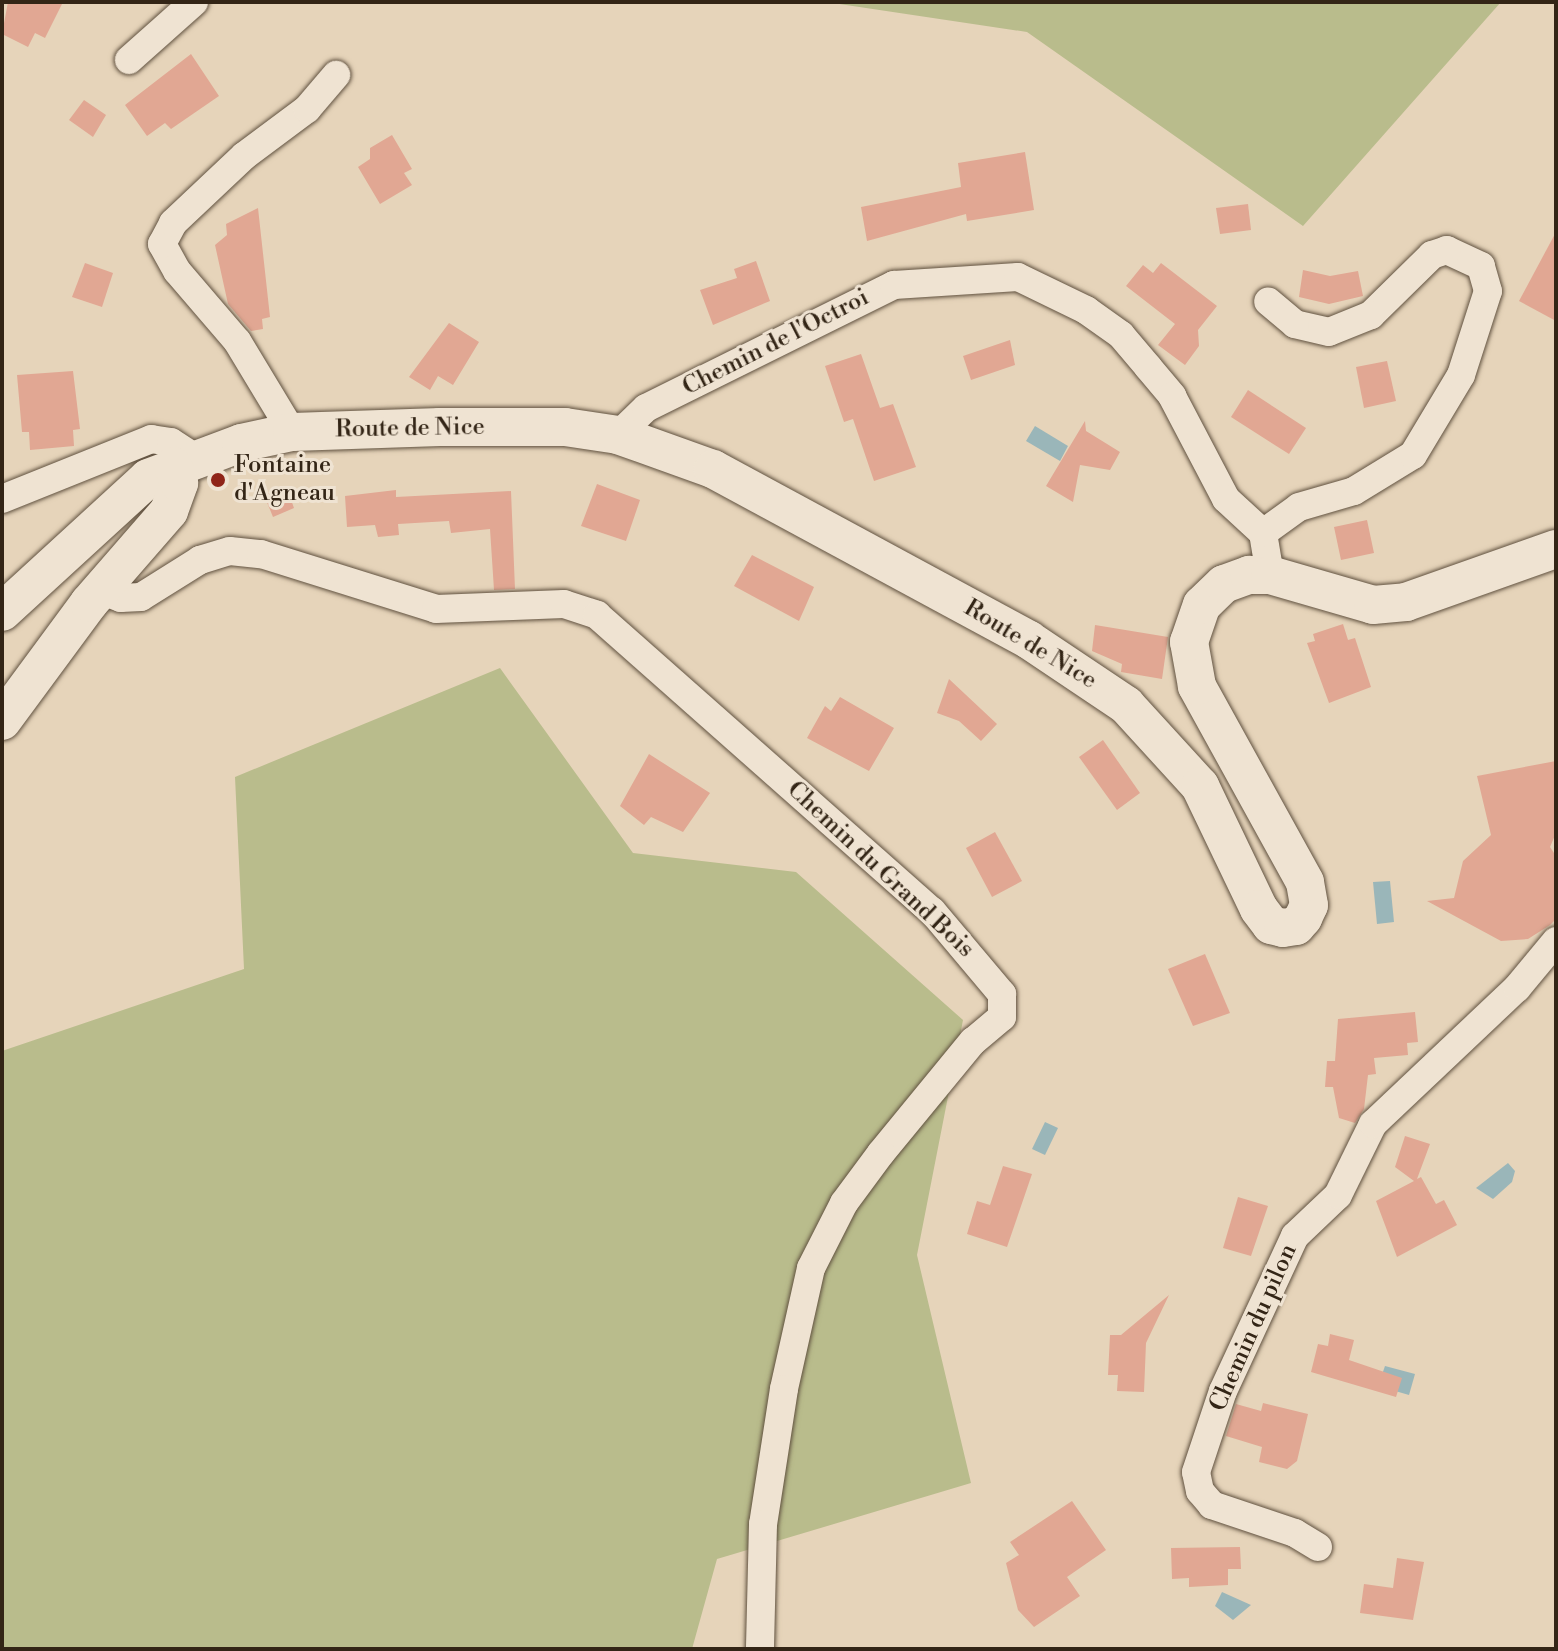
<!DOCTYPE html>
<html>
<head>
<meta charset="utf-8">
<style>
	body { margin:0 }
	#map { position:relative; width:1558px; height:1651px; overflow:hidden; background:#e6d4ba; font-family:"Libre Bodoni",serif }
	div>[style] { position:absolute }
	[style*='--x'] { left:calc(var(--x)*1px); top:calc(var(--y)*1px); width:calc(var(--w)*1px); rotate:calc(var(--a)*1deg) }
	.green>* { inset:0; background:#b9bc8c }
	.water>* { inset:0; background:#9ab6b9 }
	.building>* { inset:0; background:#e1a793 }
	.roads { filter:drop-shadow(0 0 2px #60513f) drop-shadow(0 0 2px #60513f) }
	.street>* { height:28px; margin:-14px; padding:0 14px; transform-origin:14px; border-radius:14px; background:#efe3d2 }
	.secondary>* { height:38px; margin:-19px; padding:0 19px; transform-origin:19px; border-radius:19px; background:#efe3d2 }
	.dots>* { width:22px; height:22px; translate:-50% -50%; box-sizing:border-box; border:4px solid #efe3d2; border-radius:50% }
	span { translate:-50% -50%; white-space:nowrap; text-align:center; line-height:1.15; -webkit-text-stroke:6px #efe3d2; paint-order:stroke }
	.street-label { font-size:24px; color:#332516 }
	.poi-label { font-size:24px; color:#332516 }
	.left { translate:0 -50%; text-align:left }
	.frame { position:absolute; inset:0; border:4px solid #332516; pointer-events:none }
</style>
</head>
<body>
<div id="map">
	<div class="green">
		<div style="clip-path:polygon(826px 2px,1501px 2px,1303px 226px,1027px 32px)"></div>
		<div style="clip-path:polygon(500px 668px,633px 853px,796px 872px,963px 1020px,917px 1255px,971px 1483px,717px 1559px,692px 1649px,2px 1649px,2px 1051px,244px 969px,235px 777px)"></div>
	</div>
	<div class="water">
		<div style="clip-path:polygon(1035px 426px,1068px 446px,1060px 461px,1026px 441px)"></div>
		<div style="clip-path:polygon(1390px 881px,1394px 922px,1377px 924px,1373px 882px)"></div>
		<div style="clip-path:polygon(1045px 1122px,1058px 1128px,1045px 1155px,1032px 1149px)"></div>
		<div style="clip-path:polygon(1508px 1163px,1515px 1171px,1512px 1182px,1493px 1199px,1476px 1188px)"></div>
		<div style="clip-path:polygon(1385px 1366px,1415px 1374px,1409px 1395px,1378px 1386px)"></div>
		<div style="clip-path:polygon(1222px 1592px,1251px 1605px,1233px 1620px,1215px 1606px)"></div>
	</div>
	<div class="building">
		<div style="clip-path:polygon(8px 2px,63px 2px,45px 38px,35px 33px,28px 47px,2px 34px)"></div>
		<div style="clip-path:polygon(191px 54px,219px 96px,171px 129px,165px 123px,147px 136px,125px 105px)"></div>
		<div style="clip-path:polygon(84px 100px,106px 115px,93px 137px,69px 120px)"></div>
		<div style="clip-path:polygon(392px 135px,412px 169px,404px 173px,412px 185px,380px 204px,358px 167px,370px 159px,370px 148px)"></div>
		<div style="clip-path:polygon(1025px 152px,1034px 210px,967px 221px,966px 214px,867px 241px,861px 207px,961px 187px,958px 163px)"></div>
		<div style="clip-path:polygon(1248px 204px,1251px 230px,1220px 234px,1216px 208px)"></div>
		<div style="clip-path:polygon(258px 208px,270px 317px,262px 319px,263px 329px,251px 331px,228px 304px,215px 245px,227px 235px,226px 224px)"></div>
		<div style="clip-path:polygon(1556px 232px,1556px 321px,1519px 301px)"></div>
		<div style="clip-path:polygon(756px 261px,770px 301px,713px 325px,700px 290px,737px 278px,734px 269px)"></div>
		<div style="clip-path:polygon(85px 263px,113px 273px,102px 307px,72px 297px)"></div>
		<div style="clip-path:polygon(1161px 263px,1217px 306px,1198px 330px,1199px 346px,1185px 365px,1158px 345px,1175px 324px,1126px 286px,1143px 265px,1153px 273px)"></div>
		<div style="clip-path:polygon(1303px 270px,1330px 276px,1358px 271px,1363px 296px,1329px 304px,1299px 297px)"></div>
		<div style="clip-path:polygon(449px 323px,479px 342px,453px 385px,438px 376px,430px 390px,409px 377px)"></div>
		<div style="clip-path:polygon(1010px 340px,1015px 365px,971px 380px,963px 356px)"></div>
		<div style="clip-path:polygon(861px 354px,880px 408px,893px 404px,916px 467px,874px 481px,853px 419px,844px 422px,825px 366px)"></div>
		<div style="clip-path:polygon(1387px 361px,1396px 401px,1364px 408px,1356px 367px)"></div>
		<div style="clip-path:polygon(73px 371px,80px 429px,73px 430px,74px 446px,30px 450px,29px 432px,22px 432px,17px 375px)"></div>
		<div style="clip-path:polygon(1248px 390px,1306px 428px,1289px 454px,1231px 417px)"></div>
		<div style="clip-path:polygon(1085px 421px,1086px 431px,1120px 452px,1110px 470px,1080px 465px,1073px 502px,1046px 486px)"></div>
		<div style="clip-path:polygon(597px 484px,640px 500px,626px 541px,581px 526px)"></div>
		<div style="clip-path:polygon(286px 486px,294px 508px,273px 517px,264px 495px)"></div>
		<div style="clip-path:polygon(396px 490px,396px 497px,511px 491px,515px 589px,494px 590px,490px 529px,451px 533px,449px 521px,398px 524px,399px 535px,378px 537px,375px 525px,347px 527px,345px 496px)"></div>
		<div style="clip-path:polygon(1367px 520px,1374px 553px,1341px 560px,1334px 527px)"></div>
		<div style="clip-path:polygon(752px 555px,814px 587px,799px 621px,734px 586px)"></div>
		<div style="clip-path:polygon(1343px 624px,1348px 640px,1355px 638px,1371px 687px,1329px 703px,1307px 643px,1315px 641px,1313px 634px)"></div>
		<div style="clip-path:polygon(1095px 625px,1168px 637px,1162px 679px,1121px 672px,1122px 664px,1092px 651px)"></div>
		<div style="clip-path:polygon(949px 679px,997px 724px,981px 741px,959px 721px,937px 713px)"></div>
		<div style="clip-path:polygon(840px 697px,894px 728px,869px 771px,807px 738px,825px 706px,831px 711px)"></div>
		<div style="clip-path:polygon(1103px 740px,1140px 793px,1117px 810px,1079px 757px)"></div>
		<div style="clip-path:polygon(649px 754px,710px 793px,683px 832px,651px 817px,644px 825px,620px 806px)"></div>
		<div style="clip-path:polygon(1556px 761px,1556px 833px,1550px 847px,1556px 856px,1556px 919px,1550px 925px,1528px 939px,1501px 941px,1427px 901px,1454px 898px,1463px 861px,1491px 835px,1477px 776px)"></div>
		<div style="clip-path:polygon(995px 832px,1022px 881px,992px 897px,966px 848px)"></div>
		<div style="clip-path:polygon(1205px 954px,1230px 1013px,1193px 1026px,1168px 969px)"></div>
		<div style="clip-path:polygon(1415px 1012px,1418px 1042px,1407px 1043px,1408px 1055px,1374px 1058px,1376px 1074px,1368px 1075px,1364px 1109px,1355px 1123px,1339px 1118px,1333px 1087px,1325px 1087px,1327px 1061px,1335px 1061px,1338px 1019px)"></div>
		<div style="clip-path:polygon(1405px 1136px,1430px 1144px,1417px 1179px,1421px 1177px,1436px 1204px,1444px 1200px,1457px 1225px,1397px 1257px,1376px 1201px,1414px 1181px,1395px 1167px)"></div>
		<div style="clip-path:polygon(1003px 1166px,1032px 1174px,1007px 1247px,967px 1234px,977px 1201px,990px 1205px)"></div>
		<div style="clip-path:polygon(1238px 1197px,1268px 1206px,1251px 1256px,1223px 1248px)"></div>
		<div style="clip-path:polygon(1169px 1295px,1146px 1343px,1144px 1392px,1117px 1391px,1118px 1375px,1108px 1375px,1110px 1335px,1121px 1335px)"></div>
		<div style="clip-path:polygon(1330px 1334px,1354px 1340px,1349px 1360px,1402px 1378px,1396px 1397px,1311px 1372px,1318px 1344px,1328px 1346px)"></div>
		<div style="clip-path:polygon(1263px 1403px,1308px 1414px,1297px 1461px,1287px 1469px,1259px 1462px,1262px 1447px,1226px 1436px,1236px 1404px,1261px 1411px)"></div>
		<div style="clip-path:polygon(1072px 1501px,1106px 1550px,1067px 1577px,1080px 1596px,1034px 1627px,1018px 1610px,1006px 1563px,1019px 1555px,1010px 1542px)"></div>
		<div style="clip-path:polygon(1240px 1547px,1241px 1569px,1228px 1569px,1228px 1585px,1189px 1587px,1189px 1578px,1172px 1579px,1171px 1548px)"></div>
		<div style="clip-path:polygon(1397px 1558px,1424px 1562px,1413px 1620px,1360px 1613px,1364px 1584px,1393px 1588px)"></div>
	</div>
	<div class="roads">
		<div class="street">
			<div style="--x:129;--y:60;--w:87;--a:-41.7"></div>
			<div style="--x:292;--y:432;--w:106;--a:-121.1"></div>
			<div style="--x:237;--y:341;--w:92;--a:-130.6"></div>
			<div style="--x:177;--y:271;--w:31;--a:-119"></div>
			<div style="--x:162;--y:244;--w:24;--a:-62"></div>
			<div style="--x:173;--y:223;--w:98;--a:-43.3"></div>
			<div style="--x:244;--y:156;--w:79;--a:-36.7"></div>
			<div style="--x:307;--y:109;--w:45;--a:-49.5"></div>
			<div style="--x:618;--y:435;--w:39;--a:-44"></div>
			<div style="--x:646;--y:408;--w:277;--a:-26.4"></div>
			<div style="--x:894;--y:285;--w:124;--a:-3.7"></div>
			<div style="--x:1018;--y:277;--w:76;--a:25.9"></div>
			<div style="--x:1086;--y:310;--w:43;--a:35.5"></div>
			<div style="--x:1121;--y:335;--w:42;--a:49.8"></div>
			<div style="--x:1148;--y:367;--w:38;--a:50"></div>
			<div style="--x:1172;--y:396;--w:116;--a:62.3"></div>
			<div style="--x:1226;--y:499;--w:50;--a:42.6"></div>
			<div style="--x:1263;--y:533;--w:43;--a:80.5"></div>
			<div style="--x:2;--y:499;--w:161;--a:-21.9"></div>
			<div style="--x:151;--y:439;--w:20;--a:9"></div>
			<div style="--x:171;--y:442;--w:27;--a:33"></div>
			<div style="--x:1263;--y:533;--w:44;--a:-35.8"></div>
			<div style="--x:1299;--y:507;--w:57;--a:-16.2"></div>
			<div style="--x:1354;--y:491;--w:69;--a:-31.4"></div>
			<div style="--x:1413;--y:455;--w:93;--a:-59"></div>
			<div style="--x:1461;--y:375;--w:88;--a:-72.2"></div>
			<div style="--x:1488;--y:291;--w:26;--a:-106"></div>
			<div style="--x:1481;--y:266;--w:38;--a:-155"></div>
			<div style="--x:1447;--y:250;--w:16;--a:162"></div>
			<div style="--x:1432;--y:255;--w:86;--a:135.5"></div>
			<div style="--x:1371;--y:315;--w:45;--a:158"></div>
			<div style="--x:1329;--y:332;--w:35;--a:-167"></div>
			<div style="--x:1295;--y:324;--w:35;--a:-140"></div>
			<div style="--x:100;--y:590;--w:22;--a:21"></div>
			<div style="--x:121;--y:598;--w:20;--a:-3"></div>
			<div style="--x:141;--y:597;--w:70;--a:-32.1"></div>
			<div style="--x:200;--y:560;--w:31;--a:-17"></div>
			<div style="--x:230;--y:551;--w:31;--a:6"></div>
			<div style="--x:261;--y:554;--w:183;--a:17.4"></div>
			<div style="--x:436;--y:609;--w:128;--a:-2.2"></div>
			<div style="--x:564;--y:604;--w:35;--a:18"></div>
			<div style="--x:597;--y:615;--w:447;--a:41.5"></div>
			<div style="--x:932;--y:911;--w:109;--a:49.9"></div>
			<div style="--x:1002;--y:994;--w:23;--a:90"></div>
			<div style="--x:1002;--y:1017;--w:38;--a:140"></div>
			<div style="--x:973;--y:1041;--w:145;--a:129.4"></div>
			<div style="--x:881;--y:1153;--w:62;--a:126.5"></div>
			<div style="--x:844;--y:1203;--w:73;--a:116.9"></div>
			<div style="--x:811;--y:1268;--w:124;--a:102.6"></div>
			<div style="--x:784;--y:1389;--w:137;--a:98.8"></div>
			<div style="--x:763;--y:1524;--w:125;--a:91.4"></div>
			<div style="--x:1318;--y:1547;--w:27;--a:-149"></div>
			<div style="--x:1295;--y:1533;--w:88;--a:-161.4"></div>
			<div style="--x:1212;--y:1505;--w:18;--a:-131"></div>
			<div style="--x:1200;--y:1491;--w:19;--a:-102"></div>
			<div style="--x:1196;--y:1472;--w:85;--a:-71.6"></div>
			<div style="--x:1223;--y:1391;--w:171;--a:-65.1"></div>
			<div style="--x:1295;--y:1236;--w:59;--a:-43.6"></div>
			<div style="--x:1338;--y:1195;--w:79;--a:-63.8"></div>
			<div style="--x:1373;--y:1124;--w:198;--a:-43.4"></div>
			<div style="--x:1517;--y:988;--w:61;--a:-50.3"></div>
		</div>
		<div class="secondary">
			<div style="--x:2;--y:612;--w:198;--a:-42.5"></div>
			<div style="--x:148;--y:478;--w:99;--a:-20.6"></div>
			<div style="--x:241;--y:443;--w:52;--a:-12.2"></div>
			<div style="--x:292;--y:432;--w:148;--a:-1.9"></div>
			<div style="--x:440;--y:427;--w:125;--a:0"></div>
			<div style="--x:565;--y:427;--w:54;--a:8.6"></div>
			<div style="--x:618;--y:435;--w:101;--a:19.7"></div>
			<div style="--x:713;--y:469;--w:359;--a:28.4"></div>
			<div style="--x:1029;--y:640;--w:117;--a:33.8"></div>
			<div style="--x:1126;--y:705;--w:110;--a:47.6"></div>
			<div style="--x:1200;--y:786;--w:136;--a:64.4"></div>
			<div style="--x:1259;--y:909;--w:20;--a:53"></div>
			<div style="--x:1271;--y:925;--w:12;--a:14"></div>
			<div style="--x:1283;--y:928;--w:13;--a:-9"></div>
			<div style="--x:1296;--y:926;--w:11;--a:-49"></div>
			<div style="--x:1303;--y:918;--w:14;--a:-65"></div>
			<div style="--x:1309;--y:905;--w:23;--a:-100"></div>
			<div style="--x:1305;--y:882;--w:224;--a:-118.9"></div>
			<div style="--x:1197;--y:686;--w:45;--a:-100.3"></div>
			<div style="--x:1189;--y:642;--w:39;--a:-71"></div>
			<div style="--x:1202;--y:605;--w:30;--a:-44"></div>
			<div style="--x:1224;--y:584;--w:27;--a:-20"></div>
			<div style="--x:1249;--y:575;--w:21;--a:0"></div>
			<div style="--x:1270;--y:575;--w:107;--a:16.2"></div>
			<div style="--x:1373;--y:605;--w:33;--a:-5"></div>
			<div style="--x:1406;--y:602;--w:159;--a:-19.5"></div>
			<div style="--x:2;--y:721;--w:147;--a:-53.6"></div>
			<div style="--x:89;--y:603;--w:122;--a:-49"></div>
			<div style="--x:169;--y:511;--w:30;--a:-70"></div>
			<div style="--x:179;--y:483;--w:18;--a:-109"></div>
		</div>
	</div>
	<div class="dots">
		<div style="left:218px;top:480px;background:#8f2418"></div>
	</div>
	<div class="street-label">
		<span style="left:776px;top:343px;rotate:-27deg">Chemin de l'Octroi</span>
		<span style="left:410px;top:429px;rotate:-1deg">Route de Nice</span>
		<span style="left:1030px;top:645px;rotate:31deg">Route de Nice</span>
		<span style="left:880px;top:870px;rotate:43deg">Chemin du Grand Bois</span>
		<span style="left:1254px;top:1328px;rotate:-66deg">Chemin du pilon</span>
	</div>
	<div class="poi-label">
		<span class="left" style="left:234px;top:480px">Fontaine<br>d'Agneau</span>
	</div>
	<div class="frame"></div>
</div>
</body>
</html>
